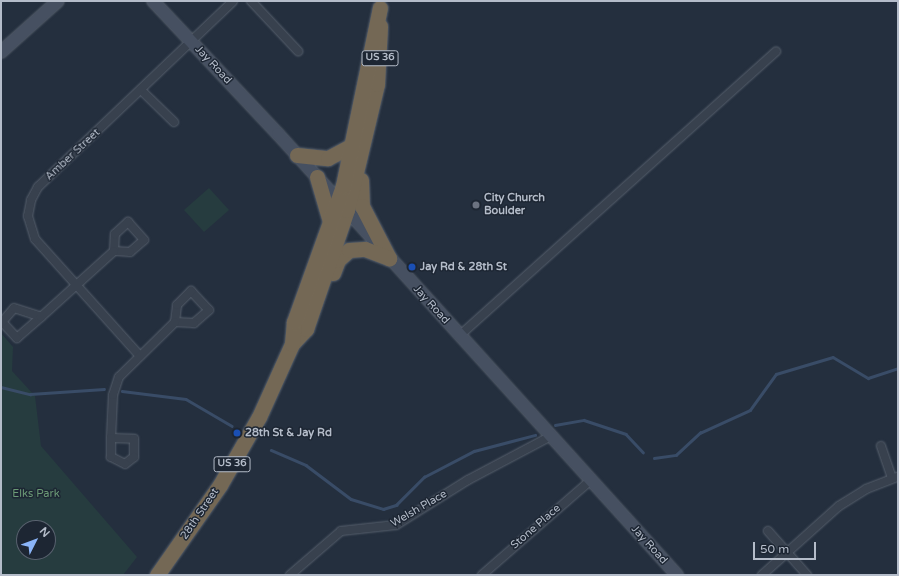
<!DOCTYPE html>
<html>
<head>
<meta charset="utf-8">
<style>
	body { margin:0 }
	#map { position:relative; width:899px; height:576px; overflow:hidden; background:#242f3e; font-family:"Varela Round",sans-serif }
	div>[style] { position:absolute }
	[style*='--x'] { left:calc(var(--x)*1px); top:calc(var(--y)*1px); width:calc(var(--w)*1px); rotate:calc(var(--a)*1deg) }
	.green>* { inset:0; background:#263c3f }
	.stream>* { height:2.5px; margin:-1.25px; padding:0 1.25px; transform-origin:1.25px; border-radius:1.25px; background:#394c67 }
	.roads { filter:drop-shadow(0 0 1px #565f6c) drop-shadow(0 0 1px #565f6c) }
	.street>* { height:8px; margin:-4px; padding:0 4px; transform-origin:4px; border-radius:4px; background:#38414e }
	.secondary>* { height:12px; margin:-6px; padding:0 6px; transform-origin:6px; border-radius:6px; background:#465061 }
	.highway>* { height:15px; margin:-7.5px; padding:0 7.5px; transform-origin:7.5px; border-radius:7.5px; background:#746855 }
	.dots>* { width:11px; height:11px; translate:-50% -50%; box-sizing:border-box; border:2px solid #1d2633; border-radius:50% }
	span { translate:-50% -50%; white-space:nowrap; text-align:center; line-height:1.15; -webkit-text-stroke:3px #1d2633; paint-order:stroke }
	.shield-label span { padding:1px 3px; background:#1d2633; border:1px solid; border-radius:3px; -webkit-text-stroke-width:0 }
	.shield-label { font-size:10px; color:#b4bcc9; font-weight:700 }
	.street-label { font-size:11px; color:#b4bcc9 }
	.poi-label { font-size:11px; color:#b4bcc9; font-weight:700 }
	.left { translate:0 -50%; text-align:left }
	.park-label { font-size:11px; color:#6b9a76 }
	.frame { position:absolute; inset:0; border:2px solid #b4bcc9; pointer-events:none }
	.north { position:absolute; left:16px; top:520px; width:40px; height:40px; box-sizing:border-box; background:#1d2633; border:1px solid #59626f; border-radius:50%; rotate:48deg; font-size:11px; font-weight:700; line-height:16px; text-align:center; color:#b4bcc9 }
	.north::after { content:''; display:block; margin:auto; width:14px; height:18px; background:#8ab4f8; clip-path:polygon(50% 0,100% 100%,50% 72%,0 100%) }
	.scale { position:absolute; left:753px; top:542px; width:63px; height:18px; box-sizing:border-box; border:2px solid #b4bcc9; border-top:0; padding-left:5px; font-size:12px; line-height:14px; white-space:nowrap; color:#b4bcc9; -webkit-text-stroke:3px #1d2633; paint-order:stroke }
</style>
</head>
<body>
<div id="map">
	<div class="green">
		<div style="clip-path:polygon(209px 188px,229px 210px,204px 232px,184px 210px)"></div>
		<div style="clip-path:polygon(evenodd,1px 333px,13px 347px,12px 371px,35px 396px,41px 446px,137px 557px,123px 575px,1px 575px,1px 333px,24px 528px,48px 528px,48px 552px,24px 552px,24px 528px)"></div>
	</div>
	<div class="stream">
		<div style="--x:1;--y:387;--w:30;--a:14"></div>
		<div style="--x:30;--y:394;--w:74;--a:-3.9"></div>
		<div style="--x:122;--y:391;--w:64;--a:7.1"></div>
		<div style="--x:186;--y:399;--w:53;--a:30.4"></div>
		<div style="--x:555;--y:425;--w:29;--a:-10"></div>
		<div style="--x:584;--y:420;--w:44;--a:18.4"></div>
		<div style="--x:626;--y:434;--w:25;--a:47"></div>
		<div style="--x:271;--y:450;--w:38;--a:23"></div>
		<div style="--x:306;--y:465;--w:56;--a:37.1"></div>
		<div style="--x:351;--y:499;--w:34;--a:17"></div>
		<div style="--x:383;--y:509;--w:14;--a:-17"></div>
		<div style="--x:396;--y:505;--w:40;--a:-45"></div>
		<div style="--x:424;--y:477;--w:56;--a:-27.5"></div>
		<div style="--x:474;--y:451;--w:63;--a:-14.7"></div>
		<div style="--x:654;--y:458;--w:22;--a:-8"></div>
		<div style="--x:676;--y:455;--w:33;--a:-43"></div>
		<div style="--x:700;--y:433;--w:55;--a:-24.7"></div>
		<div style="--x:750;--y:410;--w:44;--a:-54.2"></div>
		<div style="--x:776;--y:374;--w:59;--a:-16.6"></div>
		<div style="--x:833;--y:357;--w:41;--a:31"></div>
		<div style="--x:868;--y:378;--w:32;--a:-18"></div>
	</div>
	<div class="roads">
		<div class="street">
			<div style="--x:251;--y:1;--w:69;--a:46.8"></div>
			<div style="--x:141;--y:90;--w:46;--a:44.1"></div>
			<div style="--x:128;--y:222;--w:24;--a:48"></div>
			<div style="--x:144;--y:240;--w:18;--a:139"></div>
			<div style="--x:130;--y:252;--w:16;--a:-176"></div>
			<div style="--x:114;--y:251;--w:17;--a:-87"></div>
			<div style="--x:115;--y:234;--w:18;--a:-43"></div>
			<div style="--x:191;--y:291;--w:26;--a:47"></div>
			<div style="--x:209;--y:310;--w:20;--a:139"></div>
			<div style="--x:194;--y:323;--w:19;--a:-177"></div>
			<div style="--x:175;--y:322;--w:17;--a:-83"></div>
			<div style="--x:177;--y:305;--w:20;--a:-45"></div>
			<div style="--x:41;--y:317;--w:32;--a:139"></div>
			<div style="--x:17;--y:338;--w:22;--a:-133"></div>
			<div style="--x:2;--y:322;--w:18;--a:-49"></div>
			<div style="--x:14;--y:308;--w:28;--a:18"></div>
			<div style="--x:41;--y:317;--w:98;--a:-42.1"></div>
			<div style="--x:459;--y:336;--w:426;--a:-41.9"></div>
			<div style="--x:140;--y:356;--w:157;--a:-131.9"></div>
			<div style="--x:35;--y:239;--w:24;--a:-107"></div>
			<div style="--x:28;--y:216;--w:16;--a:-79"></div>
			<div style="--x:31;--y:200;--w:15;--a:-62"></div>
			<div style="--x:38;--y:187;--w:269;--a:-43.6"></div>
			<div style="--x:111;--y:438;--w:43;--a:-87.3"></div>
			<div style="--x:113;--y:395;--w:19;--a:-72"></div>
			<div style="--x:119;--y:377;--w:78;--a:-44.5"></div>
			<div style="--x:111;--y:438;--w:23;--a:2"></div>
			<div style="--x:134;--y:439;--w:18;--a:90"></div>
			<div style="--x:134;--y:457;--w:11;--a:142"></div>
			<div style="--x:125;--y:464;--w:16;--a:-153"></div>
			<div style="--x:111;--y:457;--w:19;--a:-90"></div>
			<div style="--x:881;--y:446;--w:34;--a:71"></div>
			<div style="--x:768;--y:531;--w:59;--a:48.4"></div>
			<div style="--x:290;--y:575;--w:67;--a:-40.8"></div>
			<div style="--x:341;--y:531;--w:55;--a:-6.2"></div>
			<div style="--x:396;--y:525;--w:85;--a:-32"></div>
			<div style="--x:468;--y:480;--w:94;--a:-27.9"></div>
			<div style="--x:482;--y:575;--w:145;--a:-41.1"></div>
			<div style="--x:762;--y:575;--w:103;--a:-41.9"></div>
			<div style="--x:839;--y:506;--w:32;--a:-32"></div>
			<div style="--x:866;--y:489;--w:34;--a:-21"></div>
		</div>
		<div class="secondary">
			<div style="--x:153;--y:1;--w:183;--a:46.8"></div>
			<div style="--x:278;--y:134;--w:595;--a:47.86"></div>
			<div style="--x:1;--y:52;--w:76;--a:-41.8"></div>
		</div>
		<div class="highway">
			<div style="--x:297;--y:155;--w:31;--a:6"></div>
			<div style="--x:328;--y:158;--w:27;--a:-28"></div>
			<div style="--x:317;--y:177;--w:50;--a:73.7"></div>
			<div style="--x:361;--y:180;--w:26;--a:88"></div>
			<div style="--x:362;--y:206;--w:59;--a:62.6"></div>
			<div style="--x:333;--y:273;--w:14;--a:-69"></div>
			<div style="--x:338;--y:260;--w:15;--a:-42"></div>
			<div style="--x:349;--y:250;--w:16;--a:-4"></div>
			<div style="--x:365;--y:249;--w:26;--a:21"></div>
			<div style="--x:292;--y:344;--w:21;--a:-47"></div>
			<div style="--x:306;--y:329;--w:126;--a:-71"></div>
			<div style="--x:347;--y:210;--w:130;--a:-76.6"></div>
			<div style="--x:377;--y:84;--w:58;--a:-87"></div>
			<div style="--x:157;--y:575;--w:110;--a:-55"></div>
			<div style="--x:220;--y:485;--w:78;--a:-60.2"></div>
			<div style="--x:259;--y:417;--w:80;--a:-65.7"></div>
			<div style="--x:292;--y:344;--w:22;--a:-85"></div>
			<div style="--x:294;--y:322;--w:145;--a:-70.2"></div>
			<div style="--x:343;--y:186;--w:182;--a:-78.3"></div>
		</div>
	</div>
	<div class="dots">
		<div style="left:476px;top:205px;background:#6b7280"></div>
		<div style="left:412px;top:267px;background:#1a4fb4"></div>
		<div style="left:237px;top:433px;background:#1a4fb4"></div>
	</div>
	<div class="shield-label">
		<span style="left:380px;top:58px">US 36</span>
		<span style="left:232px;top:464px">US 36</span>
	</div>
	<div class="street-label">
		<span style="left:213px;top:65px;rotate:47deg">Jay Road</span>
		<span style="left:73px;top:155px;rotate:-43deg">Amber Street</span>
		<span style="left:431px;top:305px;rotate:48deg">Jay Road</span>
		<span style="left:419px;top:509px;rotate:-30deg">Welsh Place</span>
		<span style="left:200px;top:514px;rotate:-56deg">28th Street</span>
		<span style="left:536px;top:527px;rotate:-41deg">Stone Place</span>
		<span style="left:649px;top:545px;rotate:48deg">Jay Road</span>
	</div>
	<div class="poi-label">
		<span class="left" style="left:484px;top:205px">City Church<br>Boulder</span>
		<span class="left" style="left:420px;top:267px">Jay Rd &amp; 28th St</span>
		<span class="left" style="left:245px;top:433px">28th St &amp; Jay Rd</span>
	</div>
	<div class="park-label">
		<span style="left:36px;top:494px">Elks Park</span>
	</div>
	<div class="frame"></div>
	<div class="north">N</div>
	<div class="scale">50 m</div>
</div>
</body>
</html>
